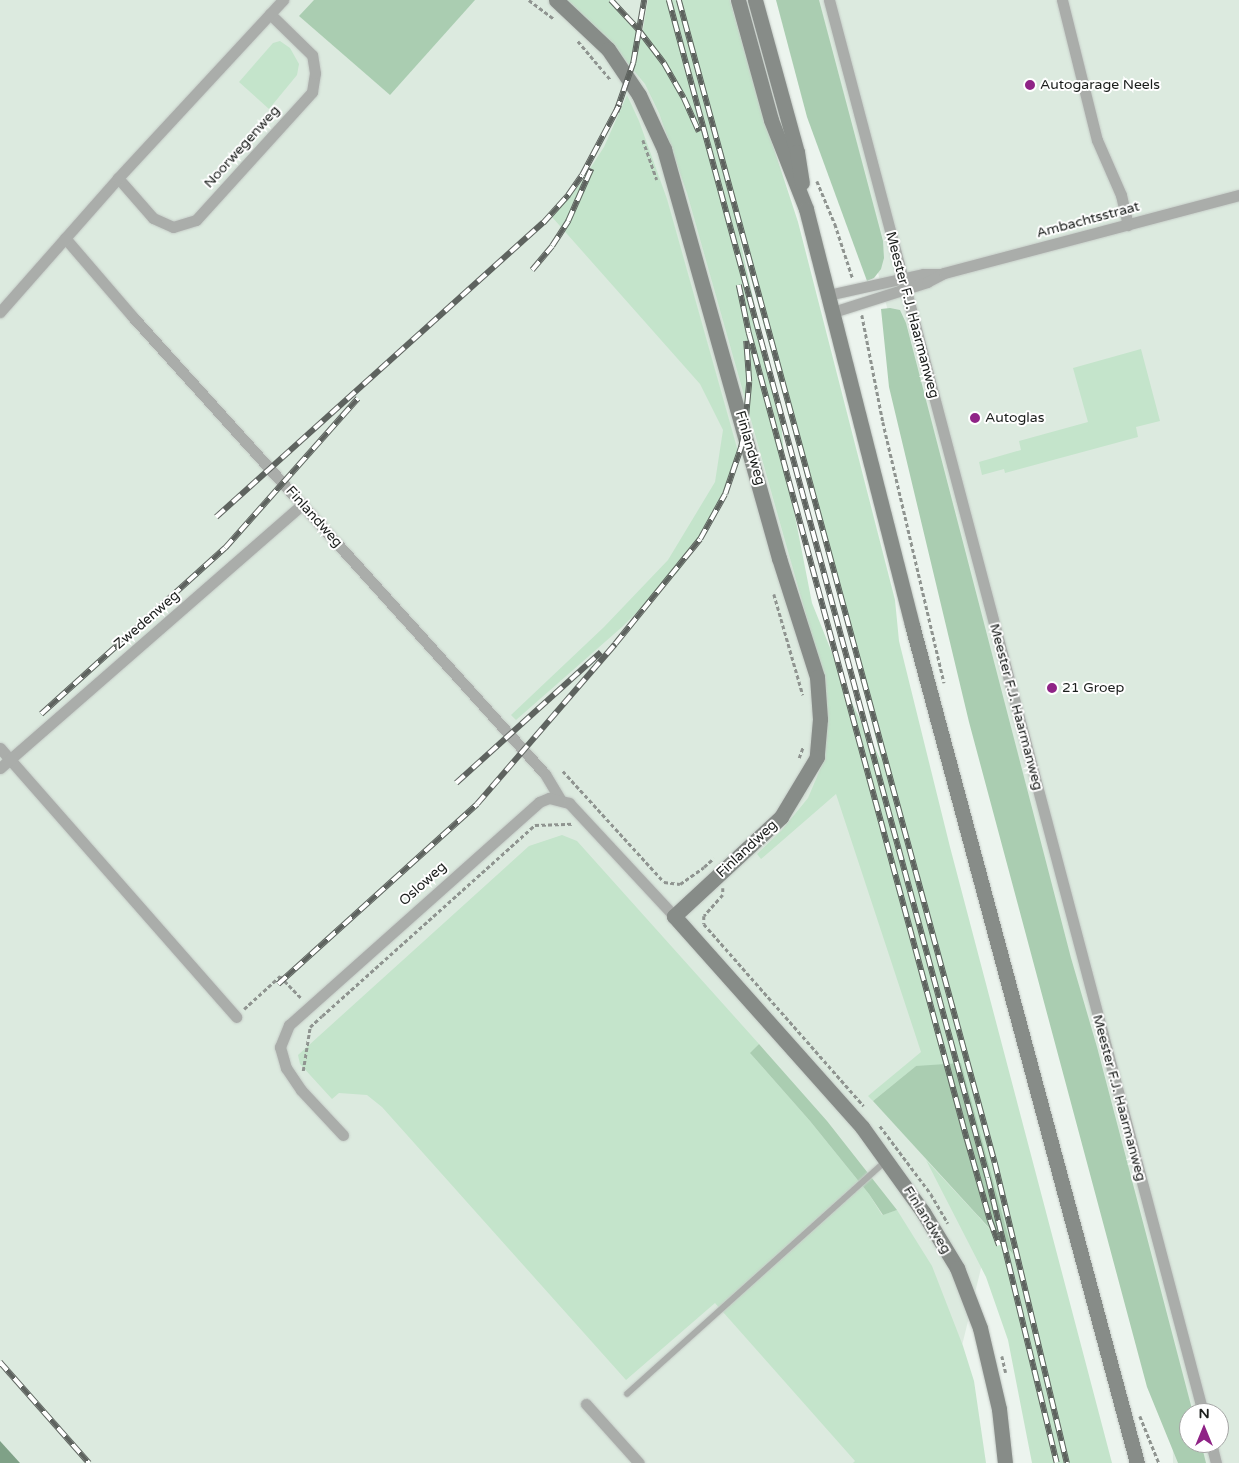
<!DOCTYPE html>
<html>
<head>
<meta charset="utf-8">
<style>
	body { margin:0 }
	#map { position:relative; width:1239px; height:1463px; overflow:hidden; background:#ecf4ee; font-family:"Varela Round",sans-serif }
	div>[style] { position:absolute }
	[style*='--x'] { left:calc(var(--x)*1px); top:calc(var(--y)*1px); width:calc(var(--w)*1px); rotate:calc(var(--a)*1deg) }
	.built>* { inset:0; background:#dceadf }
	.green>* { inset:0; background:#c4e4cb }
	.forest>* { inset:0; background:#aacdb1 }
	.water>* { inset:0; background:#7fa187 }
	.path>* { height:2.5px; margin-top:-1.25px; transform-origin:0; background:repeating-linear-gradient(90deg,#8f9490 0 4px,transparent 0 6.5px) }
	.roads { filter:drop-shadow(0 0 1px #c6cdc8) drop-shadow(0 0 1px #c6cdc8) }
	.lane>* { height:5.5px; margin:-2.75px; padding:0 2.75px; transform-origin:2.75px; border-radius:2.75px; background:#aaadaa }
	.street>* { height:11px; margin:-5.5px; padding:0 5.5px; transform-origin:5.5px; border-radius:5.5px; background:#aaadaa }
	.secondary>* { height:15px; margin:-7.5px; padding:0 7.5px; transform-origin:7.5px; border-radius:7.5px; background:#878c88 }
	.rail>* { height:5.5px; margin-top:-2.75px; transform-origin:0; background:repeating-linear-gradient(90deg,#fff 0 11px,#5e635f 0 22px); box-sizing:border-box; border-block:1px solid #5e635f }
	.dots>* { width:14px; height:14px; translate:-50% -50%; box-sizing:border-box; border:2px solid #fff; border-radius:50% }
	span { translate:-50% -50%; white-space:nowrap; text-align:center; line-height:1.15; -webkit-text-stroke:4px #fff; paint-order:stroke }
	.poi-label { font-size:14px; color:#1b1e1c }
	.left { translate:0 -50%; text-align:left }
	.street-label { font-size:14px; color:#1b1e1c }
	.north { position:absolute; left:1179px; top:1403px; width:50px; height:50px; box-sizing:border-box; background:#fff; border:1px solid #a4a5a4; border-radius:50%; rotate:0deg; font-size:14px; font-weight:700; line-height:20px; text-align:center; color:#1b1e1c }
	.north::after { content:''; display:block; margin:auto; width:18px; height:22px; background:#8f2386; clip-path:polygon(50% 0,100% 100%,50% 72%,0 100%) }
</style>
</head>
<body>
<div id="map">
	<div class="built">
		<div style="clip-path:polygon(0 0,665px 0,846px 778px,987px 1244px,954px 1378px,957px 1463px,0 1463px)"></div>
		<div style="clip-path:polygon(evenodd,807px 0,1239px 0,1239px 1463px,1173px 1463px,1172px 1402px,807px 0,1189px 1413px,1219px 1413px,1219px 1443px,1189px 1443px,1189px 1413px)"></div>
	</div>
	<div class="green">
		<div style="clip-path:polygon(evenodd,566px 0,612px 0,642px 35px,648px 0,730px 0,762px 112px,798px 222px,895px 600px,899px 641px,950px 847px,1112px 1463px,1032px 1463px,1008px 1340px,986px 1277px,926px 1160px,1012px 1253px,916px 1066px,873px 1101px,868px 1096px,921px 1052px,836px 794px,761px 859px,757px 854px,781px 831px,808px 798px,822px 765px,827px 734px,826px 697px,815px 647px,687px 193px,659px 113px,645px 84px,616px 49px,566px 0,738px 231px,864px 690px,881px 760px,853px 705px,812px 603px,785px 465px,781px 421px,738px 231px)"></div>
		<div style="clip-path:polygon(280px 41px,290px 48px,299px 64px,297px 75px,269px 109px,239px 82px,273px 43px)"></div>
		<div style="clip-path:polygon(627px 95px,639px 121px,667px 199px,739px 455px,733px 478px,709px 526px,678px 572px,622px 627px,516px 720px,511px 715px,604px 627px,668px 560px,715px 482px,723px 430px,700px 384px,552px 217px,580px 184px,604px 147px)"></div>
		<div style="clip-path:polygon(1141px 349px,1160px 421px,1136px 427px,1138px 437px,1005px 473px,1004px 469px,982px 475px,979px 462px,1021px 450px,1019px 441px,1088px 422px,1073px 368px)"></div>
		<div style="clip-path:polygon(562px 835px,577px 841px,759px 1044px,751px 1054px,810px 1121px,869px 1194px,882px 1215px,897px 1210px,932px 1266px,963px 1346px,974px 1381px,986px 1463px,853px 1463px,855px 1461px,715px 1303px,626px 1380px,382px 1107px,367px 1095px,339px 1093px,332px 1099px,300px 1064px,298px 1055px,529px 846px)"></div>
	</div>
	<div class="forest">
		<div style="clip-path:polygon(314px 0,475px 0,390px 95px,299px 16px)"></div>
		<div style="clip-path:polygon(776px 0,819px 0,883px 241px,884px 258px,881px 269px,874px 278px,867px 281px,807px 117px)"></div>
		<div style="clip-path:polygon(890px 308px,900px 310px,906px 323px,1071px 958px,1097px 1047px,1193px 1413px,1189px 1413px,1189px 1443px,1201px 1443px,1206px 1463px,1178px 1463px,1147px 1387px,969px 722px,889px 387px,881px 309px)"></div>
		<div style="clip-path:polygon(759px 1044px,827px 1121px,897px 1210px,883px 1215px,869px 1194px,810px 1121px,750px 1053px)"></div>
		<div style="clip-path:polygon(961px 1063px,1013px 1254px,873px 1101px,916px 1066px)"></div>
	</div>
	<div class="water">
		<div style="clip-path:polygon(0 1441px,20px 1463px,0 1463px)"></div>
	</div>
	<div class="path">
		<div style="--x:529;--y:0;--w:31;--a:37"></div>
		<div style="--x:578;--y:41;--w:50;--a:49.9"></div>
		<div style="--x:643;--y:140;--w:42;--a:70.7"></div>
		<div style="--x:817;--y:181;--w:47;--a:67.3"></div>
		<div style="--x:835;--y:224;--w:58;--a:71.9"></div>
		<div style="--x:862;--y:315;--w:109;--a:78.9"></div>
		<div style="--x:883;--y:422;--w:268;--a:76.8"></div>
		<div style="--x:774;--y:594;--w:105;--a:74"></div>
		<div style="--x:799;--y:758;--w:12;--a:-70"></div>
		<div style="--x:563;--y:771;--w:150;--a:47.7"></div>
		<div style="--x:664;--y:882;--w:16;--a:7"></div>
		<div style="--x:680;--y:884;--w:29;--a:-35"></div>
		<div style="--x:704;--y:867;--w:13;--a:-42"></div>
		<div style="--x:723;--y:888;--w:7;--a:90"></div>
		<div style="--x:723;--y:895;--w:28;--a:132"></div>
		<div style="--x:704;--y:916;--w:8;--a:90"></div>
		<div style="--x:704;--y:924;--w:242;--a:48.7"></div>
		<div style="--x:244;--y:1009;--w:49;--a:-42.5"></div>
		<div style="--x:280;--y:976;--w:30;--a:46"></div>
		<div style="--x:303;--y:1071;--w:45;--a:-81"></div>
		<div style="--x:310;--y:1027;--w:16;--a:-43"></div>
		<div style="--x:322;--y:1016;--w:286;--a:-41.9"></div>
		<div style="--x:535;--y:825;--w:38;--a:-2"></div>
		<div style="--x:880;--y:1126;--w:85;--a:53.1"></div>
		<div style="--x:931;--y:1194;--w:34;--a:60"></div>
		<div style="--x:1002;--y:1356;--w:17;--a:77"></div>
		<div style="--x:1140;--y:1416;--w:51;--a:68"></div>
	</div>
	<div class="roads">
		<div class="lane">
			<div style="--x:627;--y:1394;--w:348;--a:-42"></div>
		</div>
		<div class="street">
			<div style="--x:829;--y:0;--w:1462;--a:75.17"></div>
			<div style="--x:1062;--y:0;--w:144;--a:76"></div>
			<div style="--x:1097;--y:140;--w:60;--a:66.4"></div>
			<div style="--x:1121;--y:195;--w:31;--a:77"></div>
			<div style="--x:118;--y:178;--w:53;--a:48.8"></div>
			<div style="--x:153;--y:218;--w:22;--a:24"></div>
			<div style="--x:173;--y:227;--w:24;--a:-17"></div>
			<div style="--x:196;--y:220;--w:173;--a:-47.8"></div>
			<div style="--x:312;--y:92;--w:19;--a:-81"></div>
			<div style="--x:315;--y:73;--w:18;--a:-99"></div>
			<div style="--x:312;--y:55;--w:59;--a:-135.7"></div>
			<div style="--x:65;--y:238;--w:103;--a:49.3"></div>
			<div style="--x:132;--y:316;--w:617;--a:47.96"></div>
			<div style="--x:545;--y:774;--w:29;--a:59"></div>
			<div style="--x:828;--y:295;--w:97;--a:-12.5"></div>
			<div style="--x:923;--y:274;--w:17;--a:0"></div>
			<div style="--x:0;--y:312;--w:179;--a:-48.6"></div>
			<div style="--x:118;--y:178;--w:243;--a:-47.2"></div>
			<div style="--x:833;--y:312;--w:99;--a:-17.7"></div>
			<div style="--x:927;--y:282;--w:19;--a:-28"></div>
			<div style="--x:944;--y:273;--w:305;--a:-14.8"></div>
			<div style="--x:0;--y:748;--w:358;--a:48.7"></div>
			<div style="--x:0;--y:768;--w:402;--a:-41.1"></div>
			<div style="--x:343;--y:1135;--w:62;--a:-133"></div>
			<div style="--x:301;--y:1090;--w:27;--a:-124"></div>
			<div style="--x:286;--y:1068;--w:22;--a:-106"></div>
			<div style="--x:280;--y:1047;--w:24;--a:-68"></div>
			<div style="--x:289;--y:1025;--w:335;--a:-41.7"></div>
			<div style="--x:539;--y:802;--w:11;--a:-22"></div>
			<div style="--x:549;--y:798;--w:21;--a:14"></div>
			<div style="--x:569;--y:803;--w:154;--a:47.1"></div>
			<div style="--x:586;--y:1404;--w:79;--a:48.1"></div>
			<div style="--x:1211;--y:1443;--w:21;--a:76"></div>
		</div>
		<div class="secondary">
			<div style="--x:556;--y:0;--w:71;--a:43.3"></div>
			<div style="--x:608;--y:49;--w:55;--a:56"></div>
			<div style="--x:639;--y:95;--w:60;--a:65.2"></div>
			<div style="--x:664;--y:149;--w:425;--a:74.3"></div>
			<div style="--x:779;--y:558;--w:125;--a:72.3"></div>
			<div style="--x:817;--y:677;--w:42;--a:85.9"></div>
			<div style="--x:820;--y:719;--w:38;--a:95"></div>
			<div style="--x:817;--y:757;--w:70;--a:121"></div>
			<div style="--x:781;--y:817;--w:146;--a:137.2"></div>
			<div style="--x:674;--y:916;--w:283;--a:48.3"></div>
			<div style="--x:862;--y:1127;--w:105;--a:54.3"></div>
			<div style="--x:923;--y:1212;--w:66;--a:58.7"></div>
			<div style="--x:957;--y:1268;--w:64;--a:69"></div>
			<div style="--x:980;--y:1328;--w:83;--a:76.8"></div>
			<div style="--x:999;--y:1409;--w:54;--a:83.7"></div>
			<div style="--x:738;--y:0;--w:124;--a:74.6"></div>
			<div style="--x:771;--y:120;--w:96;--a:68.5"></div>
			<div style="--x:806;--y:209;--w:429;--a:75.7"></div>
			<div style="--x:912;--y:625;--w:868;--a:74.97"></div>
			<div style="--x:755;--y:0;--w:158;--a:74.6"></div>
			<div style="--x:797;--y:152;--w:31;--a:81"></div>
		</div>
	</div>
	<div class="rail">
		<div style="--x:611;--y:0;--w:40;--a:47"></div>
		<div style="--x:638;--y:29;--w:43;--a:52.6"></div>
		<div style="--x:664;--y:63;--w:40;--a:60.3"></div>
		<div style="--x:684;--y:98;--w:37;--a:66"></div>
		<div style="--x:669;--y:0;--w:1220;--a:74.85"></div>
		<div style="--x:988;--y:1178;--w:293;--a:76.4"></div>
		<div style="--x:679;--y:0;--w:1205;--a:74.8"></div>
		<div style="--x:995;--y:1163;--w:309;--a:76.5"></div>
		<div style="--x:616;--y:112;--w:52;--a:-70.9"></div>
		<div style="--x:633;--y:63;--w:64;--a:-80.1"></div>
		<div style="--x:532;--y:270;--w:31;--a:-50"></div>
		<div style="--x:552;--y:246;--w:30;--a:-57"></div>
		<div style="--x:568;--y:221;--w:57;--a:-66.1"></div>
		<div style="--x:739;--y:285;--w:49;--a:78.2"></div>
		<div style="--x:749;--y:333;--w:835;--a:74.87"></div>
		<div style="--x:967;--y:1139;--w:84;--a:74.1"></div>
		<div style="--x:990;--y:1220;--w:27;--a:70"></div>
		<div style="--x:216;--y:517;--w:440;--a:-42"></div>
		<div style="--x:543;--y:223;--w:38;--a:-48"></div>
		<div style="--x:568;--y:195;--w:24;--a:-55"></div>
		<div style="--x:582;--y:175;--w:79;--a:-62.1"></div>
		<div style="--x:41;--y:714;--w:248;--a:-42.1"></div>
		<div style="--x:225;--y:548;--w:200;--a:-48.4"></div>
		<div style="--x:456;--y:783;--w:195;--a:-42.1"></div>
		<div style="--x:278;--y:984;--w:268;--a:-42.1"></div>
		<div style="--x:477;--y:804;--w:211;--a:-49.2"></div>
		<div style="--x:615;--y:644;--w:135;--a:-51"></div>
		<div style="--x:700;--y:539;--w:51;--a:-60.9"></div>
		<div style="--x:725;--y:494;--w:50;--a:-71.2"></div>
		<div style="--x:741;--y:447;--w:21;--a:-79"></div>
		<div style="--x:745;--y:426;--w:44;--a:-84.8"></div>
		<div style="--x:749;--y:382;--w:41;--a:-94.2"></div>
		<div style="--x:0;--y:1362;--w:135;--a:48.6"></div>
	</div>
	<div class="dots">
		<div style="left:1030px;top:85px;background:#8f2386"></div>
		<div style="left:975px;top:418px;background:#8f2386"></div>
		<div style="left:1052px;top:688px;background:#8f2386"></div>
	</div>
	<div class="poi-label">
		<span class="left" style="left:1040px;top:85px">Autogarage Neels</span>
		<span class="left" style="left:985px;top:418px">Autoglas</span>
		<span class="left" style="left:1062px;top:688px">21 Groep</span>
	</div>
	<div class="street-label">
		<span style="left:242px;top:147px;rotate:-48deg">Noorwegenweg</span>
		<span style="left:1088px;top:220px;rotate:-15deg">Ambachtsstraat</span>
		<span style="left:912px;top:315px;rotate:75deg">Meester F.J. Haarmanweg</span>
		<span style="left:750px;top:448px;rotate:74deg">Finlandweg</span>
		<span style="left:314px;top:517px;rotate:48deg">Finlandweg</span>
		<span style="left:147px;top:620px;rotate:-41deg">Zwedenweg</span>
		<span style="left:1016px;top:707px;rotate:75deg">Meester F.J. Haarmanweg</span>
		<span style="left:747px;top:849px;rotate:-43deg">Finlandweg</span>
		<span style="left:423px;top:884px;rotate:-42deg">Osloweg</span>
		<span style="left:1119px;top:1098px;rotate:75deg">Meester F.J. Haarmanweg</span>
		<span style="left:927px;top:1220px;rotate:58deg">Finlandweg</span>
	</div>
	<div class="north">N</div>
</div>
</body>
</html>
